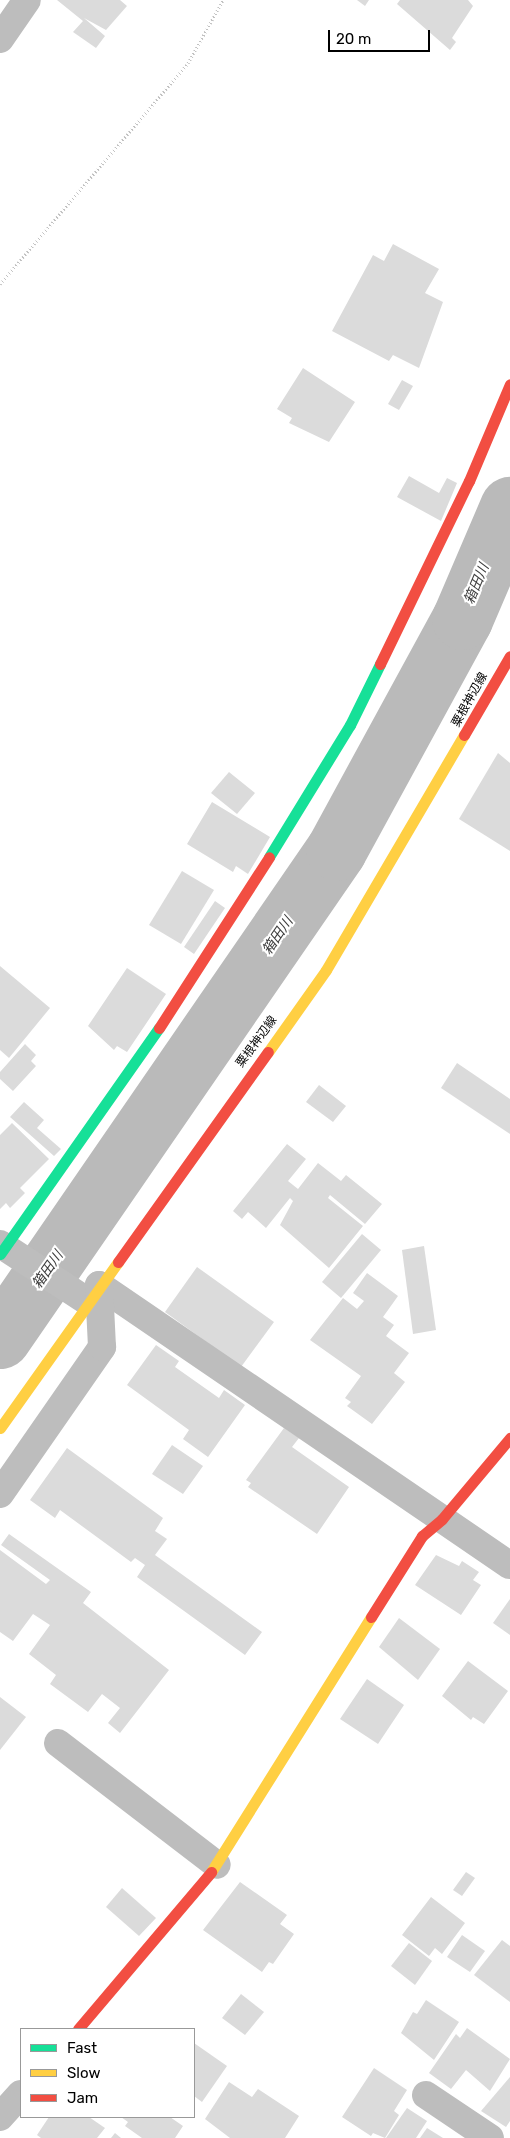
<!DOCTYPE html>
<html>
<head>
<meta charset="utf-8">
<style>
	body { margin:0 }
	#map { position:relative; width:510px; height:2138px; overflow:hidden; background:#fff; font-family:Rubik,"Noto Sans JP",sans-serif }
	div>[style] { position:absolute }
	[style*='--x'] { left:calc(var(--x)*1px); top:calc(var(--y)*1px); width:calc(var(--w)*1px); rotate:calc(var(--a)*1deg) }
	.river>* { height:61px; margin:-30.5px; padding:0 30.5px; transform-origin:30.5px; border-radius:30.5px; background:#bababa }
	.building>* { inset:0; background:#dbdbdb }
	.path>* { height:3px; margin-top:-1.5px; transform-origin:0; background:repeating-linear-gradient(90deg,#c2c2c2 0 1px,transparent 0 3.5px) }
	.street>* { height:28px; margin:-14px; padding:0 14px; transform-origin:14px; border-radius:14px; background:#bdbdbd }
	.fast>* { height:11px; margin:-5.5px; padding:0 5.5px; transform-origin:5.5px; border-radius:5.5px; background:#16e098 }
	.slow>* { height:11px; margin:-5.5px; padding:0 5.5px; transform-origin:5.5px; border-radius:5.5px; background:#ffcf43 }
	.jam>* { height:11px; margin:-5.5px; padding:0 5.5px; transform-origin:5.5px; border-radius:5.5px; background:#f24e42 }
	span { translate:-50% -50%; white-space:nowrap; text-align:center; line-height:1.15; -webkit-text-stroke:4px #fff; paint-order:stroke }
	.street-label { font-size:12px; color:#000 }
	.water-label { font-size:14px; color:#3d3d3d; font-style:italic }
	.legend { position:absolute; left:20px; top:2028px; width:175px; height:90px; box-sizing:border-box; background:#fff; border:1px solid #999; margin:0; padding:6px 9px; list-style:none; font-size:15px; color:#000 }
	.legend li { display:flex; align-items:center; gap:10px; height:25px }
	.legend b { width:25px; border:1px solid #999 }
	.scale { position:absolute; left:328px; top:30px; width:102px; height:22px; box-sizing:border-box; border:2px solid #000; border-top:0; padding-left:6px; font-size:15px; line-height:18px; white-space:nowrap; color:#000; -webkit-text-stroke:4px #fff; paint-order:stroke }
</style>
</head>
<body>
<div id="map">
	<div class="river">
		<div style="--x:0;--y:1338;--w:592;--a:-55.45"></div>
		<div style="--x:336;--y:850;--w:263;--a:-61.4"></div>
		<div style="--x:462;--y:619;--w:122;--a:-66.8"></div>
	</div>
	<div class="building">
		<div style="clip-path:polygon(57px 0,120px 0,127px 6px,106px 30px,84px 18px,105px 36px,96px 48px,73px 32px,83px 21px)"></div>
		<div style="clip-path:polygon(357px 0,369px 0,365px 6px)"></div>
		<div style="clip-path:polygon(400px 0,468px 0,473px 6px,452px 38px,456px 42px,450px 50px,397px 4px)"></div>
		<div style="clip-path:polygon(393px 244px,439px 269px,425px 293px,443px 302px,419px 368px,393px 355px,389px 361px,332px 331px,373px 255px,384px 261px)"></div>
		<div style="clip-path:polygon(303px 368px,355px 402px,329px 442px,289px 423px,292px 418px,277px 409px)"></div>
		<div style="clip-path:polygon(402px 380px,413px 386px,399px 410px,388px 404px)"></div>
		<div style="clip-path:polygon(409px 476px,439px 493px,447px 478px,457px 483px,441px 521px,397px 497px)"></div>
		<div style="clip-path:polygon(498px 753px,510px 763px,510px 851px,459px 819px)"></div>
		<div style="clip-path:polygon(229px 772px,255px 793px,237px 814px,211px 793px)"></div>
		<div style="clip-path:polygon(212px 802px,270px 837px,248px 874px,236px 866px,233px 872px,187px 844px)"></div>
		<div style="clip-path:polygon(182px 871px,214px 890px,181px 944px,149px 925px)"></div>
		<div style="clip-path:polygon(215px 901px,225px 908px,194px 954px,184px 947px)"></div>
		<div style="clip-path:polygon(0 966px,50px 1008px,9px 1058px,0 1050px)"></div>
		<div style="clip-path:polygon(127px 968px,166px 994px,127px 1052px,117px 1046px,114px 1050px,88px 1026px)"></div>
		<div style="clip-path:polygon(25px 1044px,36px 1055px,31px 1061px,36px 1066px,13px 1091px,0 1079px,0 1072px)"></div>
		<div style="clip-path:polygon(457px 1063px,510px 1099px,510px 1134px,441px 1088px)"></div>
		<div style="clip-path:polygon(319px 1085px,346px 1106px,333px 1122px,306px 1102px)"></div>
		<div style="clip-path:polygon(24px 1102px,44px 1120px,37px 1128px,61px 1149px,54px 1156px,10px 1117px)"></div>
		<div style="clip-path:polygon(12px 1123px,49px 1159px,20px 1188px,25px 1193px,10px 1208px,6px 1203px,0 1209px,0 1135px)"></div>
		<div style="clip-path:polygon(287px 1144px,306px 1159px,288px 1181px,298px 1189px,318px 1163px,341px 1181px,346px 1175px,382px 1204px,365px 1224px,330px 1195px,328px 1198px,363px 1226px,329px 1268px,280px 1225px,293px 1201px,290px 1198px,266px 1228px,248px 1212px,242px 1219px,233px 1211px)"></div>
		<div style="clip-path:polygon(362px 1234px,381px 1250px,341px 1298px,322px 1282px)"></div>
		<div style="clip-path:polygon(424px 1246px,436px 1330px,413px 1334px,402px 1250px)"></div>
		<div style="clip-path:polygon(197px 1267px,274px 1322px,241px 1367px,165px 1312px)"></div>
		<div style="clip-path:polygon(367px 1273px,398px 1296px,383px 1317px,394px 1325px,386px 1336px,409px 1353px,394px 1373px,405px 1382px,372px 1424px,347px 1406px,351px 1402px,345px 1398px,361px 1376px,310px 1340px,343px 1298px,357px 1309px,364px 1301px,353px 1293px)"></div>
		<div style="clip-path:polygon(156px 1345px,179px 1361px,175px 1367px,219px 1398px,224px 1390px,245px 1405px,208px 1457px,183px 1439px,189px 1430px,127px 1385px)"></div>
		<div style="clip-path:polygon(284px 1428px,299px 1438px,292px 1447px,349px 1487px,317px 1534px,248px 1487px,251px 1483px,246px 1480px)"></div>
		<div style="clip-path:polygon(172px 1445px,203px 1466px,183px 1494px,152px 1474px)"></div>
		<div style="clip-path:polygon(67px 1448px,163px 1518px,155px 1531px,167px 1539px,155px 1555px,262px 1632px,245px 1655px,137px 1577px,145px 1565px,135px 1558px,131px 1562px,60px 1510px,55px 1518px,30px 1500px)"></div>
		<div style="clip-path:polygon(9px 1534px,91px 1592px,83px 1603px,169px 1670px,120px 1733px,108px 1723px,120px 1708px,102px 1694px,88px 1712px,50px 1684px,56px 1675px,29px 1654px,50px 1625px,33px 1614px,13px 1641px,0 1632px,0 1550px,46px 1584px,50px 1580px,1px 1545px)"></div>
		<div style="clip-path:polygon(436px 1555px,459px 1566px,462px 1561px,479px 1572px,473px 1580px,481px 1585px,461px 1615px,415px 1585px)"></div>
		<div style="clip-path:polygon(510px 1599px,510px 1635px,493px 1623px)"></div>
		<div style="clip-path:polygon(399px 1618px,440px 1649px,418px 1680px,379px 1647px)"></div>
		<div style="clip-path:polygon(468px 1661px,508px 1691px,484px 1724px,473px 1717px,471px 1720px,442px 1696px)"></div>
		<div style="clip-path:polygon(367px 1679px,404px 1705px,378px 1744px,340px 1719px)"></div>
		<div style="clip-path:polygon(0 1697px,26px 1717px,0 1750px)"></div>
		<div style="clip-path:polygon(466px 1872px,475px 1878px,462px 1896px,453px 1890px)"></div>
		<div style="clip-path:polygon(240px 1882px,287px 1915px,280px 1924px,294px 1934px,273px 1964px,269px 1962px,262px 1972px,203px 1930px)"></div>
		<div style="clip-path:polygon(122px 1888px,156px 1918px,139px 1936px,106px 1907px)"></div>
		<div style="clip-path:polygon(431px 1897px,465px 1923px,442px 1954px,435px 1948px,429px 1956px,402px 1935px)"></div>
		<div style="clip-path:polygon(462px 1935px,485px 1951px,470px 1972px,447px 1957px)"></div>
		<div style="clip-path:polygon(502px 1940px,510px 1946px,510px 2002px,474px 1975px)"></div>
		<div style="clip-path:polygon(409px 1943px,432px 1961px,415px 1985px,391px 1966px)"></div>
		<div style="clip-path:polygon(241px 1994px,264px 2012px,245px 2035px,222px 2018px)"></div>
		<div style="clip-path:polygon(426px 2000px,459px 2022px,434px 2060px,401px 2033px,413px 2012px,417px 2014px)"></div>
		<div style="clip-path:polygon(467px 2028px,510px 2059px,490px 2091px,466px 2070px,451px 2089px,429px 2073px,456px 2034px,460px 2038px)"></div>
		<div style="clip-path:polygon(194px 2043px,227px 2066px,202px 2102px,194px 2096px)"></div>
		<div style="clip-path:polygon(374px 2068px,407px 2090px,394px 2111px,399px 2115px,385px 2138px,373px 2133px,371px 2136px,342px 2117px)"></div>
		<div style="clip-path:polygon(510px 2077px,510px 2121px,506px 2127px,481px 2111px)"></div>
		<div style="clip-path:polygon(229px 2082px,252px 2097px,258px 2089px,299px 2116px,285px 2138px,230px 2138px,205px 2119px)"></div>
		<div style="clip-path:polygon(407px 2108px,427px 2121px,416px 2138px,386px 2138px)"></div>
		<div style="clip-path:polygon(49px 2117px,89px 2117px,105px 2128px,97px 2138px,41px 2138px,37px 2135px)"></div>
		<div style="clip-path:polygon(121px 2117px,170px 2117px,183px 2126px,175px 2138px,142px 2138px,125px 2126px,128px 2122px)"></div>
		<div style="clip-path:polygon(427px 2128px,443px 2138px,420px 2138px)"></div>
		<div style="clip-path:polygon(115px 2133px,121px 2138px,111px 2138px)"></div>
	</div>
	<div class="path">
		<div style="--x:0;--y:284;--w:290;--a:-49.6"></div>
		<div style="--x:188;--y:63;--w:72;--a:-60.9"></div>
	</div>
	<div class="street">
		<div style="--x:0;--y:39;--w:47;--a:-55.3"></div>
		<div style="--x:0;--y:1244;--w:104;--a:33.2"></div>
		<div style="--x:99;--y:1285;--w:497;--a:34.3"></div>
		<div style="--x:0;--y:1494;--w:179;--a:-55.2"></div>
		<div style="--x:102;--y:1347;--w:62;--a:-92.8"></div>
		<div style="--x:58;--y:1743;--w:200;--a:37.5"></div>
		<div style="--x:426;--y:2095;--w:77;--a:33.9"></div>
		<div style="--x:0;--y:2117;--w:31;--a:-48"></div>
	</div>
	<div class="fast">
		<div style="--x:269;--y:857;--w:155;--a:-58.5"></div>
		<div style="--x:350;--y:725;--w:68;--a:-63.8"></div>
		<div style="--x:0;--y:1254;--w:276;--a:-54.9"></div>
	</div>
	<div class="slow">
		<div style="--x:268;--y:1052;--w:100;--a:-54.7"></div>
		<div style="--x:326;--y:970;--w:273;--a:-59.6"></div>
		<div style="--x:0;--y:1428;--w:204;--a:-54.6"></div>
		<div style="--x:211;--y:1872;--w:301;--a:-57.9"></div>
	</div>
	<div class="jam">
		<div style="--x:380;--y:664;--w:203;--a:-64.1"></div>
		<div style="--x:469;--y:481;--w:105;--a:-67.1"></div>
		<div style="--x:464;--y:735;--w:91;--a:-59.8"></div>
		<div style="--x:159;--y:1028;--w:203;--a:-57.2"></div>
		<div style="--x:118;--y:1262;--w:258;--a:-54.5"></div>
		<div style="--x:371;--y:1617;--w:96;--a:-57.8"></div>
		<div style="--x:422;--y:1536;--w:26;--a:-40"></div>
		<div style="--x:442;--y:1519;--w:106;--a:-50"></div>
		<div style="--x:78;--y:2029;--w:206;--a:-49.7"></div>
	</div>
	<div class="street-label">
		<span style="left:470px;top:700px;rotate:-61deg">粟根神辺線</span>
		<span style="left:257px;top:1042px;rotate:-54deg">粟根神辺線</span>
	</div>
	<div class="water-label">
		<span style="left:477px;top:584px;rotate:-67deg">箱田川</span>
		<span style="left:278px;top:936px;rotate:-56deg">箱田川</span>
		<span style="left:48px;top:1270px;rotate:-55deg">箱田川</span>
	</div>
	<ul class="legend">
	<li><b style="height:6px;background:#16e098"></b>Fast</li>
	<li><b style="height:6px;background:#ffcf43"></b>Slow</li>
	<li><b style="height:6px;background:#f24e42"></b>Jam</li>
	</ul>
	<div class="scale">20 m</div>
</div>
</body>
</html>
